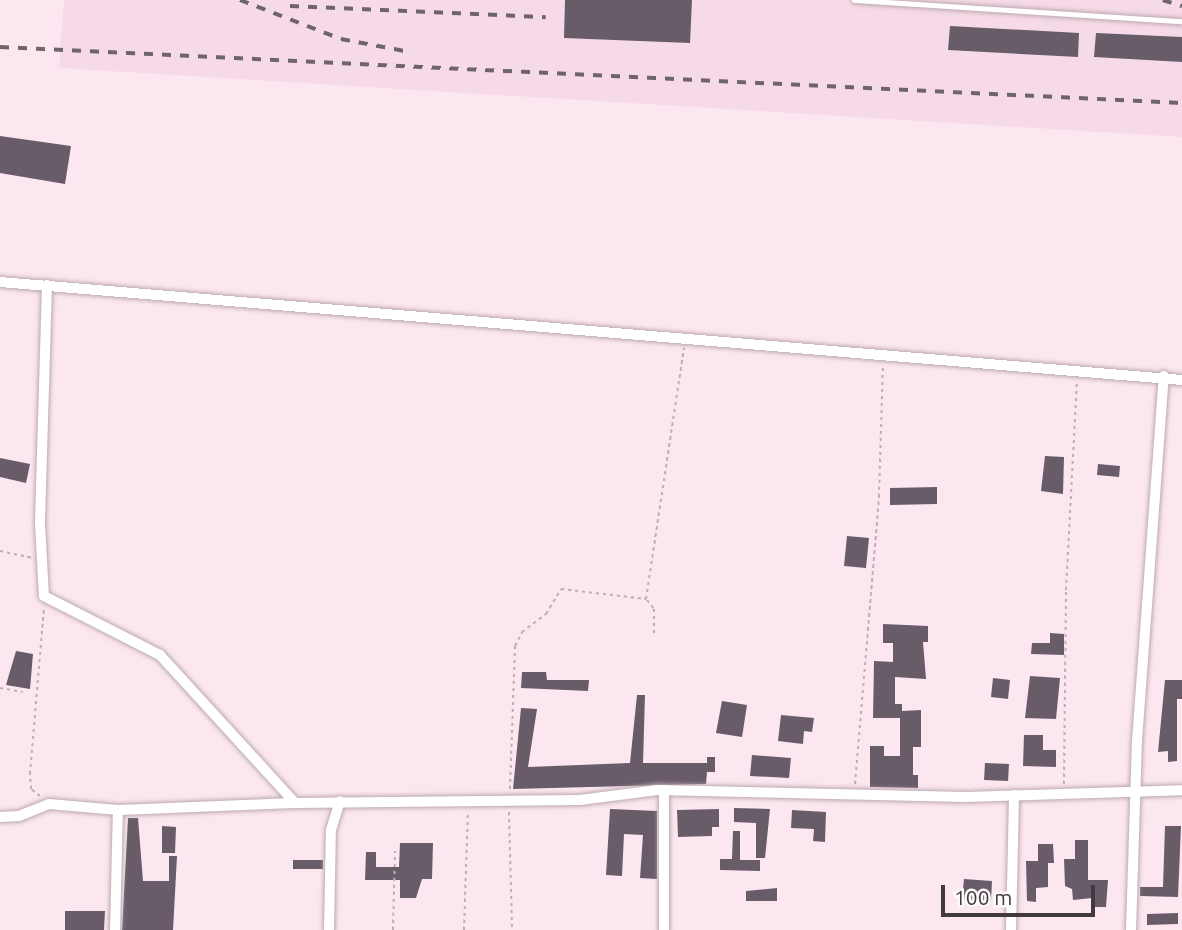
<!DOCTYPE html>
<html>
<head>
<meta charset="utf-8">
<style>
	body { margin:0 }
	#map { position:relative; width:1182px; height:930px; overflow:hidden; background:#fce7f0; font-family:Ubuntu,sans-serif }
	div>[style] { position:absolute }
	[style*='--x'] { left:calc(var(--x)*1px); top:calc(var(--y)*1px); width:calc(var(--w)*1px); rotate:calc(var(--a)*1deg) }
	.built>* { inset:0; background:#f6dae7 }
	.building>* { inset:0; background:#695c69 }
	.path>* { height:2px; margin-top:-1px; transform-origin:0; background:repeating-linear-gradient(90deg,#bfaeb6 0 3.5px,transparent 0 7px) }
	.roads { filter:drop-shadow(0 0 2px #bca9b1) drop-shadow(0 0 2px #bca9b1) }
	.service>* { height:5px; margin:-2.5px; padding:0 2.5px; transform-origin:2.5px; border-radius:2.5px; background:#fff }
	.minor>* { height:10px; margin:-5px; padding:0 5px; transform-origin:5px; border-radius:5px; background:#fff }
	.rail>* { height:3.5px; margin-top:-1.75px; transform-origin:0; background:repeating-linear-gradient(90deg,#6f6469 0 9px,transparent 0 18px) }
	span { translate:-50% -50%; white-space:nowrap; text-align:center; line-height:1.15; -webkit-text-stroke:7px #fef9fb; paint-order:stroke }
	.scale { position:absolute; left:941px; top:885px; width:154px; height:32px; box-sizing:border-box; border:4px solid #41393d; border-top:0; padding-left:9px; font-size:21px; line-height:24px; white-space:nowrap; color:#41393d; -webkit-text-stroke:5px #fef9fb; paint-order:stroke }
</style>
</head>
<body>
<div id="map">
	<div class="built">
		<div style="clip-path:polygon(64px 0,1182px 0,1182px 137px,59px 68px)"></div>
	</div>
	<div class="building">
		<div style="clip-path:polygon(565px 0,692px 0,690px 43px,564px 38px)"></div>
		<div style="clip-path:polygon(950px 26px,1079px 33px,1078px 57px,948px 50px)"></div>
		<div style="clip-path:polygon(1096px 33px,1182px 37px,1182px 62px,1094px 57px)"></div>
		<div style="clip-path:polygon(0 136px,71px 146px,65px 184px,0 173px)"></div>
		<div style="clip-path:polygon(1045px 456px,1064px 457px,1063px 494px,1041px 491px)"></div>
		<div style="clip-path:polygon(0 458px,30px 464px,26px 483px,0 477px)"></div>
		<div style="clip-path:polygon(1098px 464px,1120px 466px,1119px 477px,1097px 475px)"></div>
		<div style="clip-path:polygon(937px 487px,937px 504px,890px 505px,890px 488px)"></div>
		<div style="clip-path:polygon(847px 536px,869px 538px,866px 568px,844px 566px)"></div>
		<div style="clip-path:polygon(883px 624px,928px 626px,928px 642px,923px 642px,926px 679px,895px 677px,895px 704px,902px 704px,902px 711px,921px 710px,921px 747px,913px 747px,913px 775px,918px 775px,918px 788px,870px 787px,870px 746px,884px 746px,884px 756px,900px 756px,900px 718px,873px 718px,874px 661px,893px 662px,893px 643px,883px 643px)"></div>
		<div style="clip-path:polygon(1050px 633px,1064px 634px,1064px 655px,1031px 654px,1032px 643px,1050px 643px)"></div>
		<div style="clip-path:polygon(16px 651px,33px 654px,30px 689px,6px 685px)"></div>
		<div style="clip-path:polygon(522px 672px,546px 672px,547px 680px,589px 680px,588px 691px,521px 688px)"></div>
		<div style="clip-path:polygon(1030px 676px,1060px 678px,1056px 719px,1025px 718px)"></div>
		<div style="clip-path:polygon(993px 678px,1010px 680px,1008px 699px,991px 697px)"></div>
		<div style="clip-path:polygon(1165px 680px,1182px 680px,1182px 699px,1177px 699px,1177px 761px,1168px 762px,1168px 751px,1158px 752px)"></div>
		<div style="clip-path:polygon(637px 695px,645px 695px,643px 763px,707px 763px,707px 757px,715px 757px,715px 772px,707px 772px,706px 784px,513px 789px,521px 708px,537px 709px,528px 767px,630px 763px)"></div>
		<div style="clip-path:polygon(722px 701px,747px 705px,742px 737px,716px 733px)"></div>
		<div style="clip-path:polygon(781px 715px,814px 718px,812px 732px,804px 731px,803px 744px,778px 741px)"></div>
		<div style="clip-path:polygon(1024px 735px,1043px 735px,1043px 750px,1056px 750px,1056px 767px,1023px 766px)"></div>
		<div style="clip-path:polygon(752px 755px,791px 758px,789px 778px,750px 776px)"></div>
		<div style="clip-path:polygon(985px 763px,1009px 764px,1008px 781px,984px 780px)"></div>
		<div style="clip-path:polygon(734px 808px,770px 809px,765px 858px,756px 858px,756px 823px,734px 822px)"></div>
		<div style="clip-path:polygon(610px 809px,657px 811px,657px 879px,640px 878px,643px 835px,624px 834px,622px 876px,606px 875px)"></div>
		<div style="clip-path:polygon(719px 809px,719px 827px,712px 827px,712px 836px,678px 837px,677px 810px)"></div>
		<div style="clip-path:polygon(792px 810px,826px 812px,825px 842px,813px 841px,814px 829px,791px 828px)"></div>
		<div style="clip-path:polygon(128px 818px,138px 818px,143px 881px,169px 881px,169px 856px,177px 856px,173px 930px,122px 930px)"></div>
		<div style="clip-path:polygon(162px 826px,176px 827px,175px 853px,162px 853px)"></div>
		<div style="clip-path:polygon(1165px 826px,1181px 826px,1178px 897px,1140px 896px,1140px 887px,1163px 887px)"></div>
		<div style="clip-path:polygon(733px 831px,740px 831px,740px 860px,760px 860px,760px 871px,720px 870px,720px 859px,732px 859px)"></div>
		<div style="clip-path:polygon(1075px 840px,1088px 840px,1088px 880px,1108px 880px,1106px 907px,1092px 907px,1092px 898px,1073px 900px,1072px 889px,1065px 886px,1064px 859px,1075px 859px)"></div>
		<div style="clip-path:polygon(400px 843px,433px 843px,432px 879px,422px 879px,416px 898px,400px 898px,400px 880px,365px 880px,366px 852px,376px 852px,376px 867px,399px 867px)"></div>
		<div style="clip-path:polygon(1038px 844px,1053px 844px,1054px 863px,1048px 863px,1048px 887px,1036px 888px,1036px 902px,1027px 901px,1026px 861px,1038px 861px)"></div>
		<div style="clip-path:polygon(293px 860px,323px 860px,323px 869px,293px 869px)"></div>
		<div style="clip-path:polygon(964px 879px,992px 881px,991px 901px,962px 899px)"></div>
		<div style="clip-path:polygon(777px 888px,777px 901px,746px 901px,746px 891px)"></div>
		<div style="clip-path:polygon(65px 911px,105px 911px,104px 930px,65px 930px)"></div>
		<div style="clip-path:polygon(1178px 913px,1178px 924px,1147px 925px,1147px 914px)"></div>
	</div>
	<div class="path">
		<div style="--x:0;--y:551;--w:34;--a:12"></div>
		<div style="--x:647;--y:600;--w:11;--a:52"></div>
		<div style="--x:654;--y:609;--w:24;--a:90"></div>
		<div style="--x:0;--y:688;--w:23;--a:10"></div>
		<div style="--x:855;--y:784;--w:288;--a:-85.2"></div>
		<div style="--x:879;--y:497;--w:133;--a:-88.3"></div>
		<div style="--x:1064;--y:784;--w:194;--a:-89.4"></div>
		<div style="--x:1066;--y:590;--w:210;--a:-87"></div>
		<div style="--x:510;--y:789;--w:143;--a:-88"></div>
		<div style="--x:515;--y:646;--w:16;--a:-63"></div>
		<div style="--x:522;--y:632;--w:30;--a:-37"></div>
		<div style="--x:546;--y:614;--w:29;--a:-59"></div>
		<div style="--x:561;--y:589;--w:86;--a:6.7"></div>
		<div style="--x:646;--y:599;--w:254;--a:-81.4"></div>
		<div style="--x:40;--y:796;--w:11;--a:-142"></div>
		<div style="--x:31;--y:789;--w:15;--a:-94"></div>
		<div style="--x:30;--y:774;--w:168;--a:-85.2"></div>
		<div style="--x:509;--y:812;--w:118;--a:88.5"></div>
		<div style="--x:393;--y:930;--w:79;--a:-88.5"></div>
		<div style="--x:464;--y:930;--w:118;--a:-88.1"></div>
	</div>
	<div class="roads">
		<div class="service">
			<div style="--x:854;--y:0;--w:329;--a:3.7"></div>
		</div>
		<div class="minor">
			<div style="--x:0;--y:282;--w:1186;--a:4.74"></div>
			<div style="--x:47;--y:285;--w:238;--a:91.7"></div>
			<div style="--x:40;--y:523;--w:73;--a:86.9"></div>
			<div style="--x:44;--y:596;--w:130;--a:27"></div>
			<div style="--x:160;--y:655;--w:200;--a:47.6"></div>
			<div style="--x:295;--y:803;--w:285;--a:-0.6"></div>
			<div style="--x:580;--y:800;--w:78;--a:-7.4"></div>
			<div style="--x:657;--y:790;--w:308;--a:1.3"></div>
			<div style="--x:965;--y:797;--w:217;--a:-1.8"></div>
			<div style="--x:664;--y:790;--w:140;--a:90"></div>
			<div style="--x:0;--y:817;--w:19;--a:-3"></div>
			<div style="--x:19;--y:816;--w:32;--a:-22"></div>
			<div style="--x:49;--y:804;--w:69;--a:5"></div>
			<div style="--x:115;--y:930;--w:120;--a:-88.6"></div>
			<div style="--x:118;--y:810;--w:177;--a:-2.3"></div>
			<div style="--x:329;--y:930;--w:100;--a:-88.9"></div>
			<div style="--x:331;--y:830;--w:30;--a:-73"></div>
			<div style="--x:1011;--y:930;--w:135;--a:-88.7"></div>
			<div style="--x:1131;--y:930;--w:189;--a:-88.2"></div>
			<div style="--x:1137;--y:741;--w:366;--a:-85.8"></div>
		</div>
	</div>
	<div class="rail">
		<div style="--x:240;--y:0;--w:108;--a:21.1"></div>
		<div style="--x:341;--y:39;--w:70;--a:10.7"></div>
		<div style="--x:1163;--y:0;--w:20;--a:18"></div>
		<div style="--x:290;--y:6;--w:256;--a:2.5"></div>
		<div style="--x:0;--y:47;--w:1183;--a:2.71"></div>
	</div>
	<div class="scale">100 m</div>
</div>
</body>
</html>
